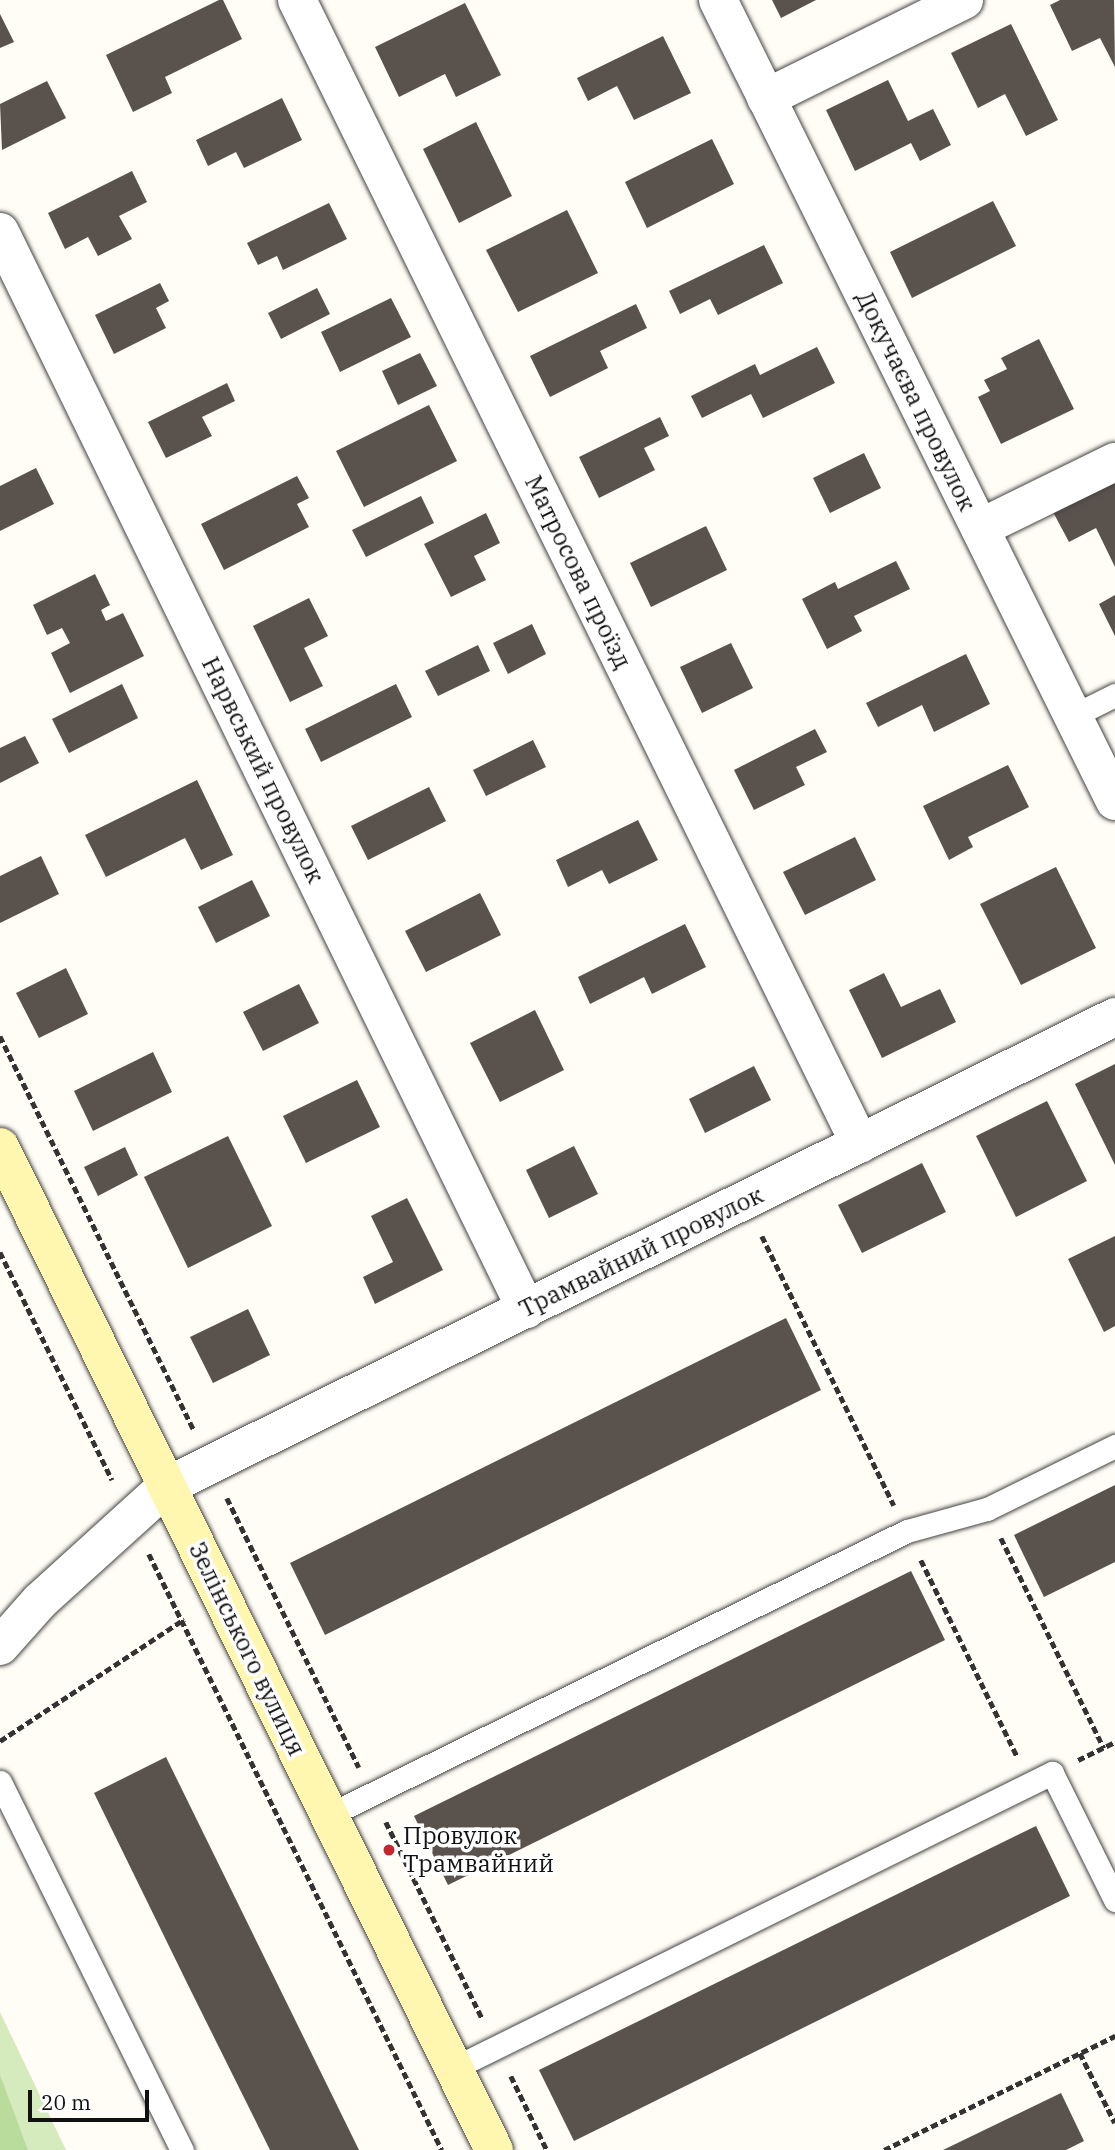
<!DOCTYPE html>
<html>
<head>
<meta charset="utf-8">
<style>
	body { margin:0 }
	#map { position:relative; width:1115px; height:2150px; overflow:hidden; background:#fffdf5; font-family:"IBM Plex Serif",serif }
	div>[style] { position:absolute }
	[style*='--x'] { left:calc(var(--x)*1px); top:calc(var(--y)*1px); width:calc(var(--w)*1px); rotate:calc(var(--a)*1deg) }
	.green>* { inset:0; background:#d5ebbd }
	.forest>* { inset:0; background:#b9dc9c }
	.building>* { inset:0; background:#5a524d }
	.path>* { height:4.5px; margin-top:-2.25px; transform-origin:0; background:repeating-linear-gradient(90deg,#333 0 7px,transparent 0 10.5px) }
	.roads { filter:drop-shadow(0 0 2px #444) drop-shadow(0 0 2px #444) }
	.lane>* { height:23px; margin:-11.5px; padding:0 11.5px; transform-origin:11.5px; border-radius:11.5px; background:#fff }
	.street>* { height:38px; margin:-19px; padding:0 19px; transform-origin:19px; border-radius:19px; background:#fff }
	.secondary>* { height:38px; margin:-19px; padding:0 19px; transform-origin:19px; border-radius:19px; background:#fff6b0 }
	.dots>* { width:19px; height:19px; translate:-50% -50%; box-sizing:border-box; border:4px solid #fff; border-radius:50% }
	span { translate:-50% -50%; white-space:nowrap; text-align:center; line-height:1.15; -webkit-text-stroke:7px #fff; paint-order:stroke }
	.street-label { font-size:24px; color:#111 }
	.poi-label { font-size:24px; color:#111 }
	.left { translate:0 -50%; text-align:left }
	.scale { position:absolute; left:28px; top:2090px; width:121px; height:32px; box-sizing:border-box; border:4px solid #111; border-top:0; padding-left:9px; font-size:21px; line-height:24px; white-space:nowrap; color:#111; -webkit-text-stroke:5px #fff; paint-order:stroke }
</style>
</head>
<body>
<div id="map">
	<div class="green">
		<div style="clip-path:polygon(0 2012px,66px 2150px,0 2150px)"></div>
	</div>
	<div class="forest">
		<div style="clip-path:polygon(0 2075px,28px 2150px,0 2150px)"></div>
	</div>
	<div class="building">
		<div style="clip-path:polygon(219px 0,223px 0,242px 39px,165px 77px,172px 93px,133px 112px,106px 55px)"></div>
		<div style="clip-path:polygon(772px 0,816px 0,781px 18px)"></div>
		<div style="clip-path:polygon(1060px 0,1114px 0,1115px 67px,1100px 38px,1072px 51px,1050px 5px)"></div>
		<div style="clip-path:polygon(465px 3px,501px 75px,456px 97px,445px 74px,399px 97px,375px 47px)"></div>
		<div style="clip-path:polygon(0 14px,14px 42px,0 48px)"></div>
		<div style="clip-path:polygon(1011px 24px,1058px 120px,1026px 136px,1005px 94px,978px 108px,951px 53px)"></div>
		<div style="clip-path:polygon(663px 36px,691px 93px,634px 120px,617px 86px,588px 101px,577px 78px)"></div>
		<div style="clip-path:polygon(888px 80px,908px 121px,933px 109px,951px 145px,920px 161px,911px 143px,855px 171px,826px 110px)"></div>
		<div style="clip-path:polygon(47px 81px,66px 118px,2px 150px,0 104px)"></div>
		<div style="clip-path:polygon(282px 98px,302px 140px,244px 168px,236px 152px,208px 166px,196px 140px)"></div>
		<div style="clip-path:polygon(476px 122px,512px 196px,459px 223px,423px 149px)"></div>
		<div style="clip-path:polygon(712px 139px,734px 184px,647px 228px,625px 182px)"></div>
		<div style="clip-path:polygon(132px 171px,147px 202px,119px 216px,132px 239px,98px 256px,88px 237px,65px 249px,48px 213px)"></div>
		<div style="clip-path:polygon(993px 201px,1016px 246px,912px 298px,890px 252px)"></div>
		<div style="clip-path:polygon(329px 203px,347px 239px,283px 270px,277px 256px,258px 265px,247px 243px)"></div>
		<div style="clip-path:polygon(567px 210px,598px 273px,518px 312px,486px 250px)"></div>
		<div style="clip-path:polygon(764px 245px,783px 283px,718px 315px,710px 299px,680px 314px,669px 291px)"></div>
		<div style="clip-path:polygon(160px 283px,169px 301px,156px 308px,166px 328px,114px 354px,95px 315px)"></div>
		<div style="clip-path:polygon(317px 288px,330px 314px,281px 339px,268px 313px)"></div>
		<div style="clip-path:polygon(391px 298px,411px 337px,340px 372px,321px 332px)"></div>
		<div style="clip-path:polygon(636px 304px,647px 328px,600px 351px,608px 368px,550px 397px,530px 356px)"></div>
		<div style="clip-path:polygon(1039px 339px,1074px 409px,1001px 444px,978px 397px,990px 391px,984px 380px,1007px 369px,1001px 358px)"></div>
		<div style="clip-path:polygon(817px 347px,835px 383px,763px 418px,751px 394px,702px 418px,691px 396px,755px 364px,760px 375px)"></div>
		<div style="clip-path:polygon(420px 353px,437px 386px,398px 405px,382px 371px)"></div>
		<div style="clip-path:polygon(227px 383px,235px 401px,202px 417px,212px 436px,166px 458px,148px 422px)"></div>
		<div style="clip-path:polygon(429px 405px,457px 461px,364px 507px,336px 451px)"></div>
		<div style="clip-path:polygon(660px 417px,669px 436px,644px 448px,655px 470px,599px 498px,579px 457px)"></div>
		<div style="clip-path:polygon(864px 453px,881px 488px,830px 513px,813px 478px)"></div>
		<div style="clip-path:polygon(36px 468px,54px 504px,0 531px,0 486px)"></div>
		<div style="clip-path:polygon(297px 476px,309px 498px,297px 504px,309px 527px,224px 570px,201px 524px)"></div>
		<div style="clip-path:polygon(1115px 481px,1115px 567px,1096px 528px,1069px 542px,1053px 512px)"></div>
		<div style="clip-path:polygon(421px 496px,434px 523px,366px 557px,352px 530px)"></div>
		<div style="clip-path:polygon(486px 513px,500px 543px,474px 556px,486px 580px,451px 597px,424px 544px)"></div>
		<div style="clip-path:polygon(706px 526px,727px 570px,651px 607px,630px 563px)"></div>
		<div style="clip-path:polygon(896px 561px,910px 589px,854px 616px,862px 631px,827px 649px,802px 599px,835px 582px,838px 589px)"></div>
		<div style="clip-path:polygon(95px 574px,110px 605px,101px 610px,106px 621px,123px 613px,144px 656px,70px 693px,51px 653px,70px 643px,62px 628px,47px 635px,33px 605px)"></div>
		<div style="clip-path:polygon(1115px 595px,1115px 636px,1099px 604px)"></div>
		<div style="clip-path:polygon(309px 598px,328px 636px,304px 648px,323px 686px,290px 702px,253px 626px)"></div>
		<div style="clip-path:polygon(532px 624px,546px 654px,508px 674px,493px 643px)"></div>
		<div style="clip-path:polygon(731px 643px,753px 688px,702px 713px,680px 667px)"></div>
		<div style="clip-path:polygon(478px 645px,490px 671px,438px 696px,425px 671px)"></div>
		<div style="clip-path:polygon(966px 654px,990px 704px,934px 732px,922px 705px,878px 727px,866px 703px)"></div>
		<div style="clip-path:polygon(122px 684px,138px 718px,69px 753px,52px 719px)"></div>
		<div style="clip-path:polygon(396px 684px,412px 717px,321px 762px,305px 729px)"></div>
		<div style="clip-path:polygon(815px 729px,827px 752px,796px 767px,805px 785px,754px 810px,734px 770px)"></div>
		<div style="clip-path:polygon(25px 736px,39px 763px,0 783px,0 748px)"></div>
		<div style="clip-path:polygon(533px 740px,546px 767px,486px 796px,473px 770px)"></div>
		<div style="clip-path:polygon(1008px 765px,1029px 807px,968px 837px,973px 847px,949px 860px,923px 806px)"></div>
		<div style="clip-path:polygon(197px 780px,233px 855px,201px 870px,185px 838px,106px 877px,85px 835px)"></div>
		<div style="clip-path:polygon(429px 787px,446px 821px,368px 860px,351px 826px)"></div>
		<div style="clip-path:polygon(638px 820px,658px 860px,609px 884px,602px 870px,568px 887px,556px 860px)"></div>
		<div style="clip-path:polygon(855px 837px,876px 880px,805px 915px,783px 872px)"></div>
		<div style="clip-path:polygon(41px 856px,59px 894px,0 923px,0 876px)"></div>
		<div style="clip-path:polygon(1056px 867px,1096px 948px,1021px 985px,980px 904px)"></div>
		<div style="clip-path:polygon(252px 880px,270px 916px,216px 943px,198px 907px)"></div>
		<div style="clip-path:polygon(480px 893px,501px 935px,426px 972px,405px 931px)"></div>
		<div style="clip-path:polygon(685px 924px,706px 967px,652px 994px,644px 977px,590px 1004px,578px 977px)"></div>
		<div style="clip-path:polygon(66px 968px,88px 1014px,39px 1038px,16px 993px)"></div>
		<div style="clip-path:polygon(884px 973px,901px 1007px,940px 989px,956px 1022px,882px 1058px,849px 990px)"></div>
		<div style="clip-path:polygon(299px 984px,319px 1023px,263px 1051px,243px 1012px)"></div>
		<div style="clip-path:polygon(535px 1010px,564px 1070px,500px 1102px,470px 1043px)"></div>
		<div style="clip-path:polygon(153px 1052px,172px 1092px,93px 1131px,74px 1091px)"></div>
		<div style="clip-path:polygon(1115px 1064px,1115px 1165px,1075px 1084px)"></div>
		<div style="clip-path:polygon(754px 1066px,771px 1100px,705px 1133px,689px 1099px)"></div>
		<div style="clip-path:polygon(357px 1080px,380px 1127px,306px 1163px,283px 1116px)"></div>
		<div style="clip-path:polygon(1047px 1101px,1087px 1181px,1016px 1217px,976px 1136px)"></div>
		<div style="clip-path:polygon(228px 1136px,272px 1226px,188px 1268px,144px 1177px)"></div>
		<div style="clip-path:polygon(574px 1146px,598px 1194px,549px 1218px,526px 1170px)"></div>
		<div style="clip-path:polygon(125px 1147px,138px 1175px,98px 1196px,84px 1167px)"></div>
		<div style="clip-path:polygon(922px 1163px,946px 1212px,862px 1253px,838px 1205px)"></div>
		<div style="clip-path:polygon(407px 1198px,443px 1270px,375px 1304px,363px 1277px,393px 1262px,371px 1216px)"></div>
		<div style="clip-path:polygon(1115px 1236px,1115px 1326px,1104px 1332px,1068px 1259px)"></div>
		<div style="clip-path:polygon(248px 1309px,270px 1355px,213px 1383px,190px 1337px)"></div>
		<div style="clip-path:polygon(786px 1318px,821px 1390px,325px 1635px,290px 1563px)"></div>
		<div style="clip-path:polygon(1115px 1485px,1115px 1562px,1044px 1597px,1014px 1535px)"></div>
		<div style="clip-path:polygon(911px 1571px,945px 1640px,448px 1885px,414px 1816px)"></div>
		<div style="clip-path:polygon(166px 1757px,359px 2150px,270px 2150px,189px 1987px,94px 1793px)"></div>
		<div style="clip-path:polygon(1036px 1826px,1070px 1896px,574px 2141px,539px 2070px)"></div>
		<div style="clip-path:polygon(1061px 2093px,1084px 2141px,1066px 2150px,943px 2150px)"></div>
	</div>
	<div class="path">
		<div style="--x:0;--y:1036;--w:439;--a:63.8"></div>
		<div style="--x:762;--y:1236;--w:300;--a:63.9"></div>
		<div style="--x:0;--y:1252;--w:254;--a:63.8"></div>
		<div style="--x:227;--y:1498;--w:300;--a:63.9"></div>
		<div style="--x:1001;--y:1538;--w:234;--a:63.9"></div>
		<div style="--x:149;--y:1554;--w:664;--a:63.82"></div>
		<div style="--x:921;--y:1560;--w:218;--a:63.9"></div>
		<div style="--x:0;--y:1741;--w:221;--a:-33.5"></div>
		<div style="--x:1078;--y:1760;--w:41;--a:-25.9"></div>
		<div style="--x:386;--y:1822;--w:218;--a:63.9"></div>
		<div style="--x:1080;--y:2053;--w:78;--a:63.4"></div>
		<div style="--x:511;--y:2076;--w:82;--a:64.1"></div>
		<div style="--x:884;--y:2150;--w:258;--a:-26.3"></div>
	</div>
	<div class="roads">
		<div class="lane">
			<div style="--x:1073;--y:716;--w:47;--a:-26.6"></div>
			<div style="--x:0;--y:1782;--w:411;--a:63.7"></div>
			<div style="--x:329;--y:1815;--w:644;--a:-26.17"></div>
			<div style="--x:907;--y:1531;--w:83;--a:-15.4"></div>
			<div style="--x:987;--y:1509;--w:143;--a:-26.2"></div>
			<div style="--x:454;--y:2068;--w:667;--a:-26.26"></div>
			<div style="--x:1052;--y:1773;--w:142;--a:63.6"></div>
		</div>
		<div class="street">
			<div style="--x:297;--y:0;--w:1275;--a:63.8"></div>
			<div style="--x:718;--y:0;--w:894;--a:63.64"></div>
			<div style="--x:766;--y:98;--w:221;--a:-26.3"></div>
			<div style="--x:0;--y:232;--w:1199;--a:63.97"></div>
			<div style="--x:980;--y:528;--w:150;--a:-26.1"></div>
			<div style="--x:0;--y:1646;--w:60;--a:-48.4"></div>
			<div style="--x:40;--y:1601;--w:171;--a:-42.2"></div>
			<div style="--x:167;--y:1486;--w:1058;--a:-26.32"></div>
		</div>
		<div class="secondary">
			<div style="--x:0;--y:1147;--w:1118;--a:63.78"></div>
		</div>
	</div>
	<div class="dots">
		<div style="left:389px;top:1850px;background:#c4262e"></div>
	</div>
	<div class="street-label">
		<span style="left:916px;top:401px;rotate:64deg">Докучаєва провулок</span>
		<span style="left:578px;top:572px;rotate:64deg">Матросова проїзд</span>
		<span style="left:263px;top:770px;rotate:64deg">Нарвський провулок</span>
		<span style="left:641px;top:1252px;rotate:-26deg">Трамвайний провулок</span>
		<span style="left:247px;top:1649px;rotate:64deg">Зелінського вулиця</span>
	</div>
	<div class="poi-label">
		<span class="left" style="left:403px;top:1850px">Провулок<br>Трамвайний</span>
	</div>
	<div class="scale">20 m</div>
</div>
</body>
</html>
